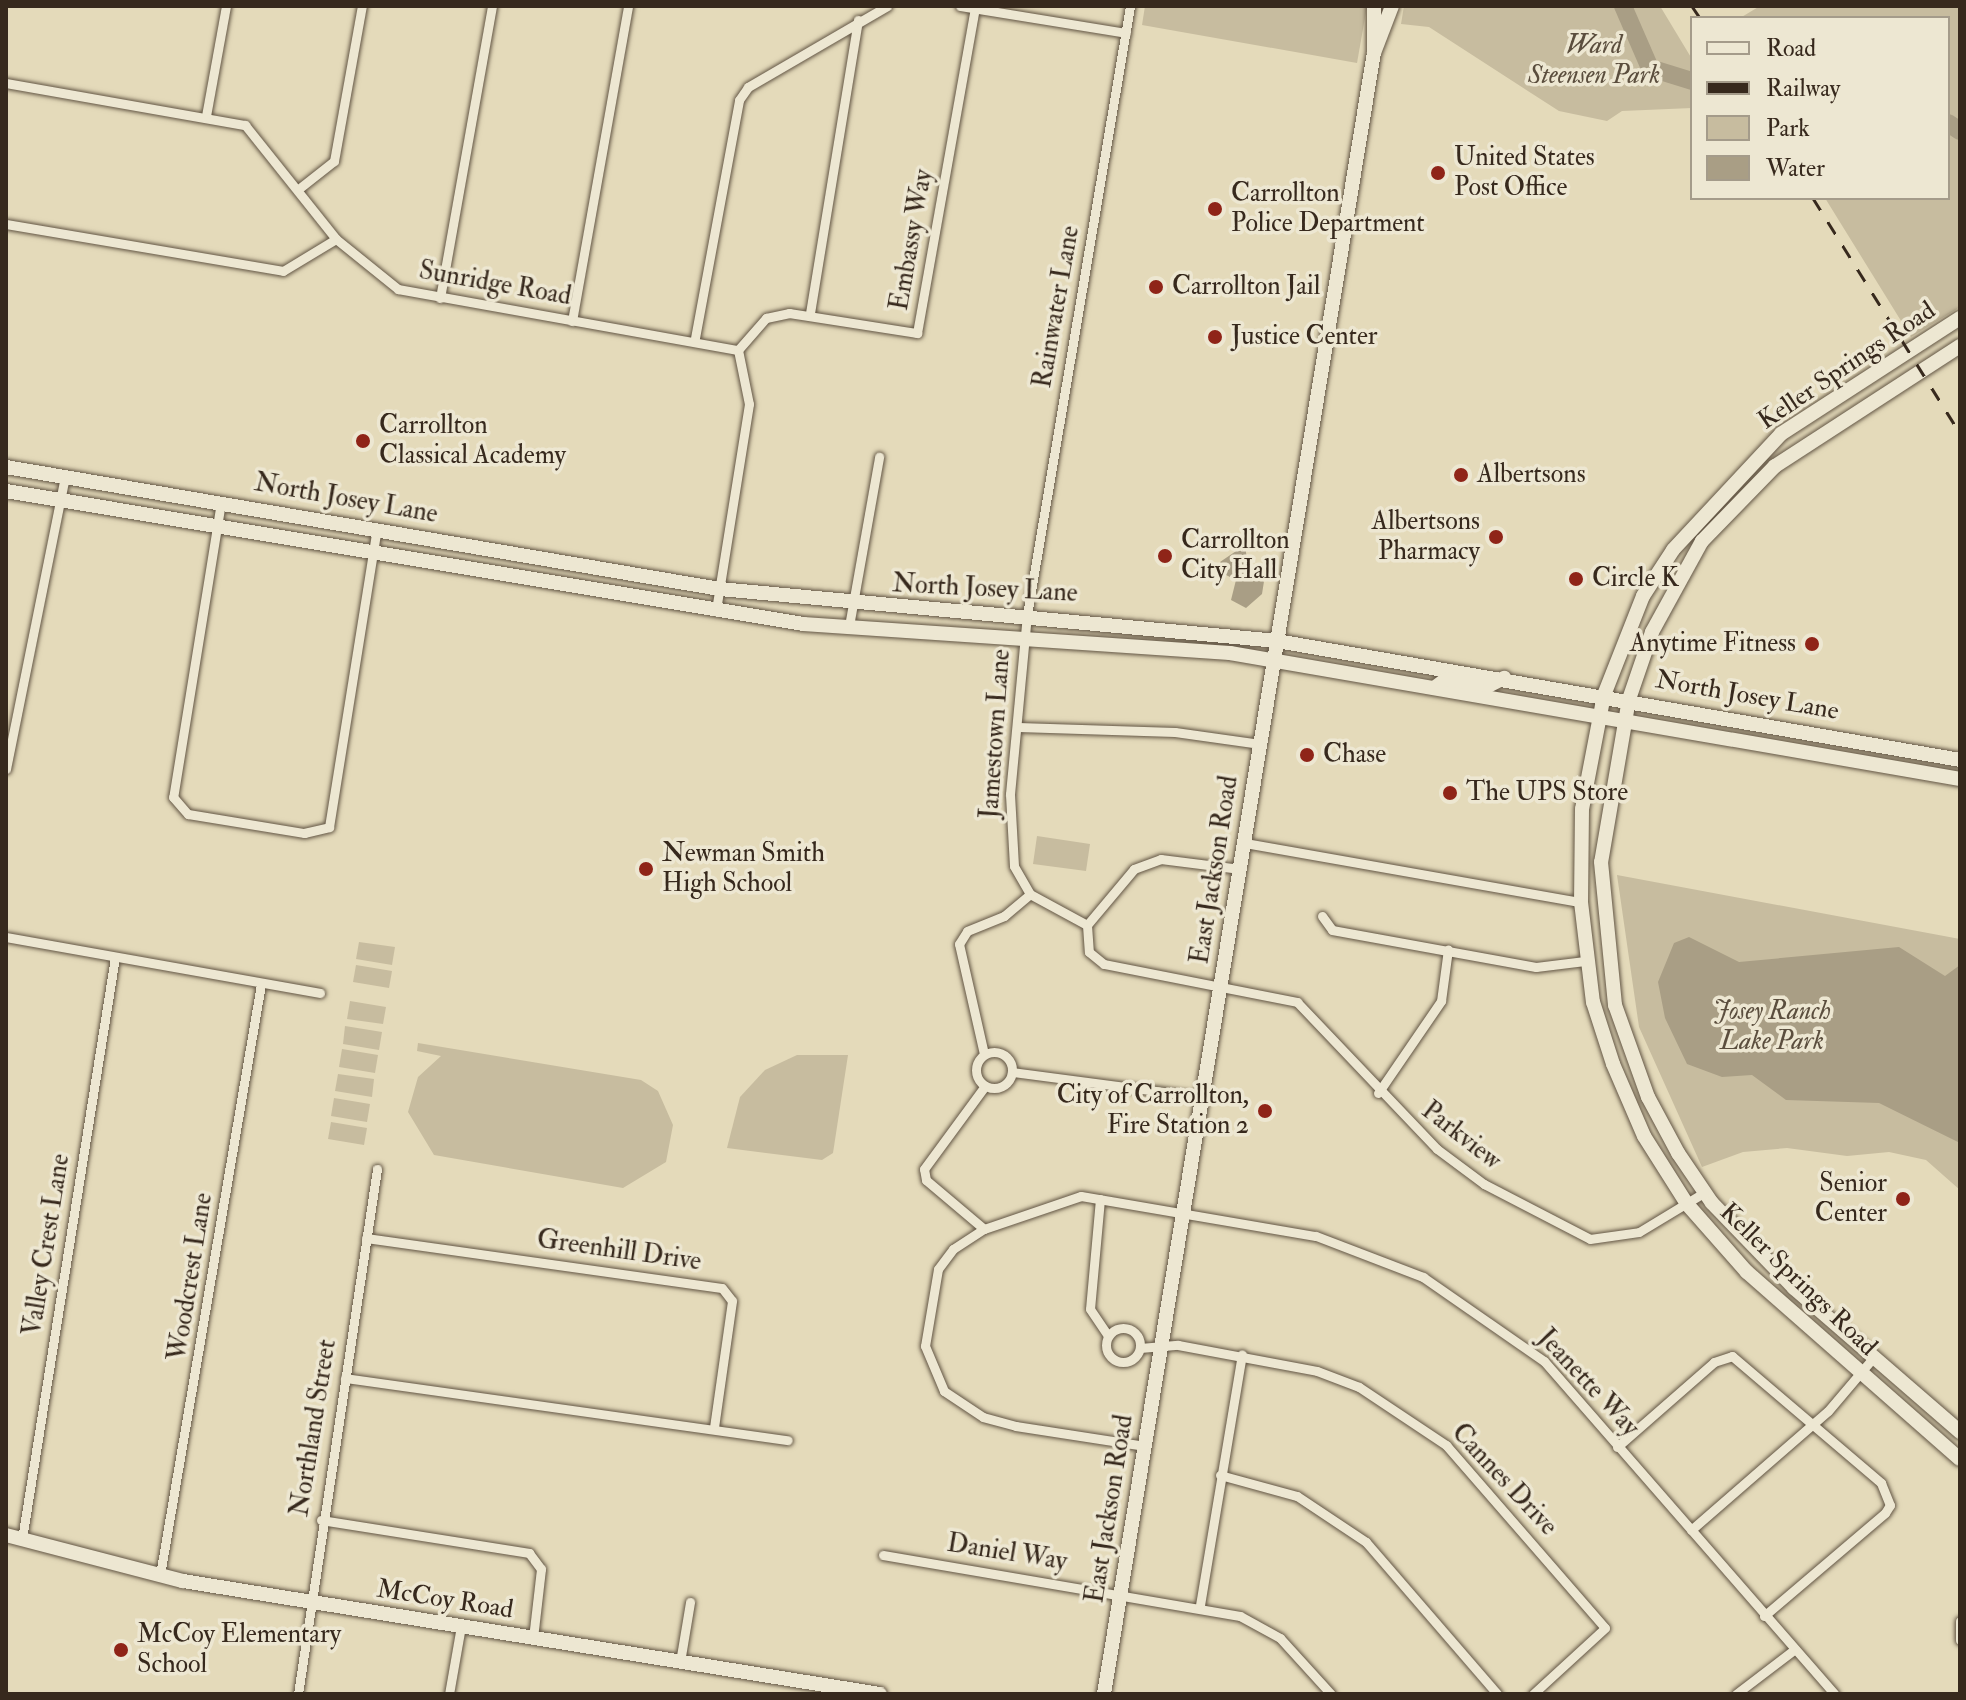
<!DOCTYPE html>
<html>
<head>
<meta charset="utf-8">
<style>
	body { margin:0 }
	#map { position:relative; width:1966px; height:1700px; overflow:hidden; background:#e4daba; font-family:"IM FELL Double Pica",serif }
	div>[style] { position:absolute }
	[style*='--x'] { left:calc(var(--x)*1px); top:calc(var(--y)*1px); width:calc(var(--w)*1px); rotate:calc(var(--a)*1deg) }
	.green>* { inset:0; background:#c7bc9f }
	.water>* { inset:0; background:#a99e85 }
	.river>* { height:18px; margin:-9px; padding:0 9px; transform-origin:9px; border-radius:9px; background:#a99e85 }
	.roads { filter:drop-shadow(0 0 2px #625544) drop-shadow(0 0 2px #625544) }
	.street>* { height:9px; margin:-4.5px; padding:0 4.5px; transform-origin:4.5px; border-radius:4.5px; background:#ede7d2 }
	.street>.ring { margin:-4.5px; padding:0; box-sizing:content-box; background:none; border:9px solid #ede7d2; border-radius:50% }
	.secondary>* { height:14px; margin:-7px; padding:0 7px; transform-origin:7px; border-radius:7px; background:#ede7d2 }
	.rail>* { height:3px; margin-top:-1.5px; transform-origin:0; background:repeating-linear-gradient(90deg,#37291d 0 14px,transparent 0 28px) }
	.dots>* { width:22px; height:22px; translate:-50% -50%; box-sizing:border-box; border:4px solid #ede7d2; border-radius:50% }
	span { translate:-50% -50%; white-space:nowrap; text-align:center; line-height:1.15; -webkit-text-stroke:7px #ede7d2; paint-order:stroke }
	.park-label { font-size:26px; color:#5b4e3e; font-style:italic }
	.poi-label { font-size:26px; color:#37291d }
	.left { translate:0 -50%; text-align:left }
	.right { translate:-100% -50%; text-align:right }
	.street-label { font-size:26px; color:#37291d }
	.frame { position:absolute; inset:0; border:8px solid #37291d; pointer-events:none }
	.legend { position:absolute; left:1690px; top:16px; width:260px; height:184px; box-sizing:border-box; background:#ede7d2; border:2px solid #a49b8a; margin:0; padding:10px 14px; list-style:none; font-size:24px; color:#37291d }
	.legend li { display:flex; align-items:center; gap:16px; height:40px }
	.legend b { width:40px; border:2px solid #a49b8a }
</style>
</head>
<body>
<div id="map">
	<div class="green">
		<div style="clip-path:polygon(1145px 6px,1367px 6px,1357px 63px,1142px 25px)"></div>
		<div style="clip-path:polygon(1404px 6px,1660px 6px,1692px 59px,1692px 108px,1622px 111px,1607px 121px,1559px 111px,1429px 27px,1401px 24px)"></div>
		<div style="clip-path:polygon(1760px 6px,1960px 6px,1960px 307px,1911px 337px,1825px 198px,1948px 198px,1948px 18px,1740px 18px)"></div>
		<div style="clip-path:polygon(1037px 836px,1090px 844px,1086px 871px,1033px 864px)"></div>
		<div style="clip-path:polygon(1617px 875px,1960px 939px,1960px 1190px,1926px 1160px,1889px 1152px,1847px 1156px,1787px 1148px,1743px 1152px,1702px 1167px,1639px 1027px)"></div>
		<div style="clip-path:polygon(359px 942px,395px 947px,392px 965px,356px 959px)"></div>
		<div style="clip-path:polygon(356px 965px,392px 971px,389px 988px,353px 982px)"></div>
		<div style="clip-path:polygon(350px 1001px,386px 1007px,383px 1024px,347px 1019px)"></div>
		<div style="clip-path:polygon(345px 1026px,382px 1032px,379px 1050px,343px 1044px)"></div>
		<div style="clip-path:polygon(418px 1043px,641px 1080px,658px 1091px,673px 1125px,666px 1162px,623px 1188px,434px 1155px,408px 1112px,418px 1077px,441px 1056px,417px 1051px)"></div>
		<div style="clip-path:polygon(342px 1049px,378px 1055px,375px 1073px,339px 1067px)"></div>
		<div style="clip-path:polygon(797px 1055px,848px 1055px,833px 1153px,822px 1160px,727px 1148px,740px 1097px,765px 1070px)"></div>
		<div style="clip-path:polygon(338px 1074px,374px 1079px,372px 1097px,335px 1091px)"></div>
		<div style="clip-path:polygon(334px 1098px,370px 1104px,367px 1122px,331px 1116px)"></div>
		<div style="clip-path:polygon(331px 1122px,367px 1128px,364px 1145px,328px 1139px)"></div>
	</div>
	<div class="water">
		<div style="clip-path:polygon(1245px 545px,1248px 567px,1265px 575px,1262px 594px,1246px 608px,1231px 600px,1236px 580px,1222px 573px,1220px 562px)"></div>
		<div style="clip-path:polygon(1689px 937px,1739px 962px,1899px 947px,1945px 976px,1960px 965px,1960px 1143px,1879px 1103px,1786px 1100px,1752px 1075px,1722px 1077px,1687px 1064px,1665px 1018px,1658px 982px,1674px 943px)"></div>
	</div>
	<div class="river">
		<div style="--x:1623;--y:6;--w:68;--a:66.5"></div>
		<div style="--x:1650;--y:68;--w:44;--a:17.2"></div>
		<div style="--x:1948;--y:123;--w:14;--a:34"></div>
	</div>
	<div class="roads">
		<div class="street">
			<div style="--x:960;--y:6;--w:168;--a:9.2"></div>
			<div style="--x:6;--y:83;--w:243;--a:10"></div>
			<div style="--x:245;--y:125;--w:146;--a:51.4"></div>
			<div style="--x:336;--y:239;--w:80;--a:38.9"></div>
			<div style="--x:398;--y:289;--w:345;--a:10.2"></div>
			<div style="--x:738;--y:350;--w:55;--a:78.5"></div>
			<div style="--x:749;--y:404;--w:210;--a:99.1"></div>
			<div style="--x:206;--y:116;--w:112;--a:-79.7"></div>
			<div style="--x:301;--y:187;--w:42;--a:-38.2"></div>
			<div style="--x:334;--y:161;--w:158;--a:-79.8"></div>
			<div style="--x:6;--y:224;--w:281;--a:9.6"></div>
			<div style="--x:283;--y:271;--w:62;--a:-31.1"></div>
			<div style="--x:440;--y:298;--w:297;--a:-79.9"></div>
			<div style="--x:810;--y:313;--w:297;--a:-80.7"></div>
			<div style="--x:572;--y:321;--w:320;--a:-79.9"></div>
			<div style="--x:695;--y:338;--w:242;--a:-79.5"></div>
			<div style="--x:739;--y:100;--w:16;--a:-55"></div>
			<div style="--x:748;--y:87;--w:161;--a:-30.2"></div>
			<div style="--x:738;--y:350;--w:43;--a:-48.8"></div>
			<div style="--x:766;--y:318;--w:24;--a:-12"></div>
			<div style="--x:789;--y:313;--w:130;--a:8.9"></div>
			<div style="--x:917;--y:333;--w:330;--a:-79.9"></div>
			<div style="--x:221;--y:502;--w:299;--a:99.2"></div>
			<div style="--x:173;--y:797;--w:23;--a:49"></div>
			<div style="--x:188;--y:814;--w:118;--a:9.3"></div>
			<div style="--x:304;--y:833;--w:26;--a:-13"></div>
			<div style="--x:329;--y:827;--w:303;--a:-80.9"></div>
			<div style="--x:849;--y:626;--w:172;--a:-79.9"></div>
			<div style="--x:1018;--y:727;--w:157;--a:1.8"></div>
			<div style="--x:1175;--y:732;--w:86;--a:8"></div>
			<div style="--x:6;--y:769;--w:298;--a:-78.6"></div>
			<div style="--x:1245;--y:843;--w:341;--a:10"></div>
			<div style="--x:1240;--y:869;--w:80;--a:-172.8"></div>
			<div style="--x:1161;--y:859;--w:29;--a:160"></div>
			<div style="--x:1134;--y:869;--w:73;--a:130"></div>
			<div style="--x:1087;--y:925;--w:27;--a:86"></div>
			<div style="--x:1089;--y:952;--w:19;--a:39"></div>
			<div style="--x:1104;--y:964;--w:197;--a:11.1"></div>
			<div style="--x:1297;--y:1002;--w:203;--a:46.4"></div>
			<div style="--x:1437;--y:1149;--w:59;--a:36.7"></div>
			<div style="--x:1484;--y:1184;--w:119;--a:27.4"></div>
			<div style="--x:1590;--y:1239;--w:49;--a:-8.1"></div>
			<div style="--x:1639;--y:1232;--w:77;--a:-31.2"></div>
			<div style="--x:1322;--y:916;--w:17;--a:54"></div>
			<div style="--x:1332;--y:930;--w:207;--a:10.3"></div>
			<div style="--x:1536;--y:967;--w:49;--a:-7"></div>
			<div style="--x:1087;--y:925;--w:65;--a:-151.5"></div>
			<div style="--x:1030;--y:894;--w:32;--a:-120"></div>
			<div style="--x:1014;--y:866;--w:72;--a:-93.2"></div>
			<div style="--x:1010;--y:794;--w:180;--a:-84.6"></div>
			<div style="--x:1027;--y:615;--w:618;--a:-80.4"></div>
			<div style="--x:6;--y:937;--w:319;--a:10.1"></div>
			<div class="ring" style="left:976px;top:1052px;width:27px;height:27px"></div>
			<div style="--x:984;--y:1054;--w:113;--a:-102.8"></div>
			<div style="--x:959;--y:944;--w:15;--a:-58"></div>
			<div style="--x:967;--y:931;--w:40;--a:-22"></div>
			<div style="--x:1004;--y:916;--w:34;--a:-40"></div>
			<div style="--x:1012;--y:1072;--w:192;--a:7.5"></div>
			<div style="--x:1378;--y:1093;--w:112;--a:-55.6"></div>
			<div style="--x:1441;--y:1001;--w:52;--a:-82.3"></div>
			<div style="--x:1100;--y:1199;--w:110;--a:95.2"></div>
			<div style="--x:1090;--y:1309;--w:32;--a:56"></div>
			<div style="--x:984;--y:1229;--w:76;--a:-139.8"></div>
			<div style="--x:926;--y:1180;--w:11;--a:-100"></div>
			<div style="--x:924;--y:1169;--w:103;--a:-53.7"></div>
			<div style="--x:366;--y:1238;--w:359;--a:8"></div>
			<div style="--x:722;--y:1288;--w:16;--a:52"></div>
			<div style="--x:732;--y:1301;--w:127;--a:98.1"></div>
			<div class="ring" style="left:1106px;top:1328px;width:25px;height:25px"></div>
			<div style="--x:1140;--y:1348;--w:38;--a:-5"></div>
			<div style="--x:1178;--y:1345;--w:141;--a:10.6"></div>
			<div style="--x:1317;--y:1371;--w:45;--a:20.9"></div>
			<div style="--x:1359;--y:1387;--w:105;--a:33.7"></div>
			<div style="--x:1446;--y:1445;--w:242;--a:49"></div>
			<div style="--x:1605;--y:1628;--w:98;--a:137.5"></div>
			<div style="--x:345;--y:1378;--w:447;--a:8"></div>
			<div style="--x:1145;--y:1446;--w:131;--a:-171.2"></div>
			<div style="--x:1016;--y:1426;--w:34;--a:-165"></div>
			<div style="--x:983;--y:1417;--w:47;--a:-146.3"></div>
			<div style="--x:944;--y:1391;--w:49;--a:-112.9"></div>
			<div style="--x:925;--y:1346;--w:78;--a:-80.4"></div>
			<div style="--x:938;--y:1269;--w:25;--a:-53"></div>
			<div style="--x:953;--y:1249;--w:37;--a:-33"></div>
			<div style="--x:984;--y:1229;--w:102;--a:-18.8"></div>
			<div style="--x:1081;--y:1196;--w:238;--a:9.7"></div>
			<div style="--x:1316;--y:1236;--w:115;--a:21"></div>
			<div style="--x:1423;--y:1277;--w:147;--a:34.8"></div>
			<div style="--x:1544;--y:1361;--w:442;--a:48.9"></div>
			<div style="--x:1617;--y:1447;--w:129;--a:-41.2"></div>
			<div style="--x:1714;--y:1362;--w:19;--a:-18"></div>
			<div style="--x:1732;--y:1356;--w:196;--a:40.4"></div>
			<div style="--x:1881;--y:1483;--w:24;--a:68"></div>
			<div style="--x:1890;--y:1505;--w:9;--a:122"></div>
			<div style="--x:1885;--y:1513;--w:159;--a:139.6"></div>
			<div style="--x:1220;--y:1475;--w:80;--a:15.3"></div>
			<div style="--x:1297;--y:1496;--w:83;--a:33.7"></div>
			<div style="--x:1366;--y:1542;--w:201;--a:49.2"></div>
			<div style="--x:321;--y:1520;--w:211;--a:9"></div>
			<div style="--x:529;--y:1553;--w:20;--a:53"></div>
			<div style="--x:541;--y:1569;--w:69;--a:96.6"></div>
			<div style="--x:1691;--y:1530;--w:181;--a:-41"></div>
			<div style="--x:1828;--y:1411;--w:70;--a:-49.7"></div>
			<div style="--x:22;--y:1539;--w:589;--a:-80.92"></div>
			<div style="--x:883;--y:1555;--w:362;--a:9.7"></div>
			<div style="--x:1240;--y:1616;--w:46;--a:28.8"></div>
			<div style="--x:1280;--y:1638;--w:76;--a:47.7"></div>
			<div style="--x:160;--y:1575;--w:600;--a:-80.3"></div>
			<div style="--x:1200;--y:1605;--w:254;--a:-80.5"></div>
			<div style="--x:1960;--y:1621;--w:19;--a:90"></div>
			<div style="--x:680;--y:1662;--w:61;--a:-80.5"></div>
			<div style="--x:298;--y:1694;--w:531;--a:-81.44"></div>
			<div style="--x:449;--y:1694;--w:69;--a:-80"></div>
			<div style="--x:1736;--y:1694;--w:74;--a:-37.3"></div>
		</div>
		<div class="secondary">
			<div style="--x:1374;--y:53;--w:50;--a:-69"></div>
			<div style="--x:1960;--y:318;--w:213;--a:147.1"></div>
			<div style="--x:1781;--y:434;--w:158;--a:133"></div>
			<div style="--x:1673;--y:550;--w:55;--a:123.1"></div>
			<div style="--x:1643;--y:596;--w:106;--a:111.5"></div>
			<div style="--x:1604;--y:695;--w:116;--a:100.9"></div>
			<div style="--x:1582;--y:809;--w:93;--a:90.6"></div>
			<div style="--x:1581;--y:902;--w:101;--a:83.2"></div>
			<div style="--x:1593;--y:1002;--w:65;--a:72.1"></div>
			<div style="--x:1613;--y:1064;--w:78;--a:66.7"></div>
			<div style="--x:1644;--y:1136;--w:80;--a:57.7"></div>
			<div style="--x:1687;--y:1204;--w:91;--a:48.6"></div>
			<div style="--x:1747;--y:1272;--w:283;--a:41.3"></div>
			<div style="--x:1960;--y:346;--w:221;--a:147"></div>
			<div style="--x:1775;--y:466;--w:105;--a:134.2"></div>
			<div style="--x:1702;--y:541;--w:104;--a:118.8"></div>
			<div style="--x:1652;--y:632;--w:71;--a:108.9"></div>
			<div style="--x:1629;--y:699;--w:165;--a:99.7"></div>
			<div style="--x:1601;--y:862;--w:144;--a:84.4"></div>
			<div style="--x:1615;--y:1005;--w:98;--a:70.3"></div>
			<div style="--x:1648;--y:1097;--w:64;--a:61.8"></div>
			<div style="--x:1678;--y:1153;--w:60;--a:55.8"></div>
			<div style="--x:1712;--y:1203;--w:118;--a:46"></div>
			<div style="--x:1794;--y:1288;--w:220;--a:40.9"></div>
			<div style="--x:6;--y:467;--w:724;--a:9.7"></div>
			<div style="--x:720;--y:589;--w:559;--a:5.33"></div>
			<div style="--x:1277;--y:641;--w:693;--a:9.88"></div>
			<div style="--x:6;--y:491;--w:808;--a:9.47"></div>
			<div style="--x:803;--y:624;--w:428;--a:3.9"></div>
			<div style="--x:1230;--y:653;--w:741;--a:9.79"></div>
			<div style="--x:1434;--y:688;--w:15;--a:-37"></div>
			<div style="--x:1446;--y:679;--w:44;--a:7.8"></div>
			<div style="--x:1490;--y:685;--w:16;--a:-27"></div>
			<div style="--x:6;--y:1535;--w:183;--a:14.6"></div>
			<div style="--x:183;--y:1581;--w:706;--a:9.21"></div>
			<div style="--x:1104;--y:1694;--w:1663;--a:-80.66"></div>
			<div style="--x:1374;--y:53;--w:47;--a:-90"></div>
		</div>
	</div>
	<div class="rail">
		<div style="--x:1692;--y:6;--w:14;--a:56"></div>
		<div style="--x:1813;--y:198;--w:277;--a:58"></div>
	</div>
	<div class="dots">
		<div style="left:1438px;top:173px;background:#8f2418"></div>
		<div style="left:1215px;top:209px;background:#8f2418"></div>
		<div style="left:1156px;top:287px;background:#8f2418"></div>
		<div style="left:1215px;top:337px;background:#8f2418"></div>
		<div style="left:363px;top:441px;background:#8f2418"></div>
		<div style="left:1461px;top:475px;background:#8f2418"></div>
		<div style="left:1496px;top:537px;background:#8f2418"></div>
		<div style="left:1165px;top:556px;background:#8f2418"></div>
		<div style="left:1576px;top:579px;background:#8f2418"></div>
		<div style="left:1812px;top:644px;background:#8f2418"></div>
		<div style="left:1307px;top:755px;background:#8f2418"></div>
		<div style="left:1450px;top:793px;background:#8f2418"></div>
		<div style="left:646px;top:869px;background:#8f2418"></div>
		<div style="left:1265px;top:1111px;background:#8f2418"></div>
		<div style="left:1903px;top:1199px;background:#8f2418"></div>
		<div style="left:121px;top:1650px;background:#8f2418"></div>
	</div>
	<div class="park-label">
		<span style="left:1594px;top:61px">Ward<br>Steensen Park</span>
		<span style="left:1772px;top:1027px">Josey Ranch<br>Lake Park</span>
	</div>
	<div class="poi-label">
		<span class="left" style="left:1454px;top:173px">United States<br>Post Office</span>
		<span class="left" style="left:1231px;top:209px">Carrollton<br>Police Department</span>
		<span class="left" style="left:1172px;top:287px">Carrollton Jail</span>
		<span class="left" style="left:1231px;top:337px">Justice Center</span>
		<span class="left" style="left:379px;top:441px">Carrollton<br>Classical Academy</span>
		<span class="left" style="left:1477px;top:475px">Albertsons</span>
		<span class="right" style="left:1480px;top:537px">Albertsons<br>Pharmacy</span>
		<span class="left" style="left:1181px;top:556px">Carrollton<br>City Hall</span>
		<span class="left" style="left:1592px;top:579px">Circle K</span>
		<span class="right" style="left:1796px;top:644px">Anytime Fitness</span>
		<span class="left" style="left:1323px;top:755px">Chase</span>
		<span class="left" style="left:1466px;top:793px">The UPS Store</span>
		<span class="left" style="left:662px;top:869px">Newman Smith<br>High School</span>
		<span class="right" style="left:1249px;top:1111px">City of Carrollton,<br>Fire Station 2</span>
		<span class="right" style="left:1887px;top:1199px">Senior<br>Center</span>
		<span class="left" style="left:137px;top:1650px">McCoy Elementary<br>School</span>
	</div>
	<div class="street-label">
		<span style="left:912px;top:240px;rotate:-80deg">Embassy Way</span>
		<span style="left:495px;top:284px;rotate:10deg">Sunridge Road</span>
		<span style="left:1057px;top:307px;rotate:-80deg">Rainwater Lane</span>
		<span style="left:1847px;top:366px;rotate:-34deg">Keller Springs Road</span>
		<span style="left:346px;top:499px;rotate:10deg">North Josey Lane</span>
		<span style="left:985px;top:589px;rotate:3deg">North Josey Lane</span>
		<span style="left:1747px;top:696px;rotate:10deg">North Josey Lane</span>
		<span style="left:996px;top:734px;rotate:-86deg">Jamestown Lane</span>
		<span style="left:1215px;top:870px;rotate:-81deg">East Jackson Road</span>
		<span style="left:1461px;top:1136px;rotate:38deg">Parkview</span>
		<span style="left:47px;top:1245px;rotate:-81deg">Valley Crest Lane</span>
		<span style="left:619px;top:1251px;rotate:8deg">Greenhill Drive</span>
		<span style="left:191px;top:1277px;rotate:-81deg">Woodcrest Lane</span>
		<span style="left:1798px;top:1280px;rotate:44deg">Keller Springs Road</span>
		<span style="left:1588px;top:1383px;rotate:47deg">Jeanette Way</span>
		<span style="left:314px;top:1428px;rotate:-81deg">Northland Street</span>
		<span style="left:1504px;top:1480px;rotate:47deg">Cannes Drive</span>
		<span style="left:1110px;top:1509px;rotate:-81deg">East Jackson Road</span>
		<span style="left:1007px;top:1553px;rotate:9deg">Daniel Way</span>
		<span style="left:445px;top:1600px;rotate:9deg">McCoy Road</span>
	</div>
	<div class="frame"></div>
	<ul class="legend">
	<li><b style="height:10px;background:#ede7d2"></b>Road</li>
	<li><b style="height:10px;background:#37291d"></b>Railway</li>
	<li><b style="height:22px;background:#c7bc9f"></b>Park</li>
	<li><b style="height:22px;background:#a99e85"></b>Water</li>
	</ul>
</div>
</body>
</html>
